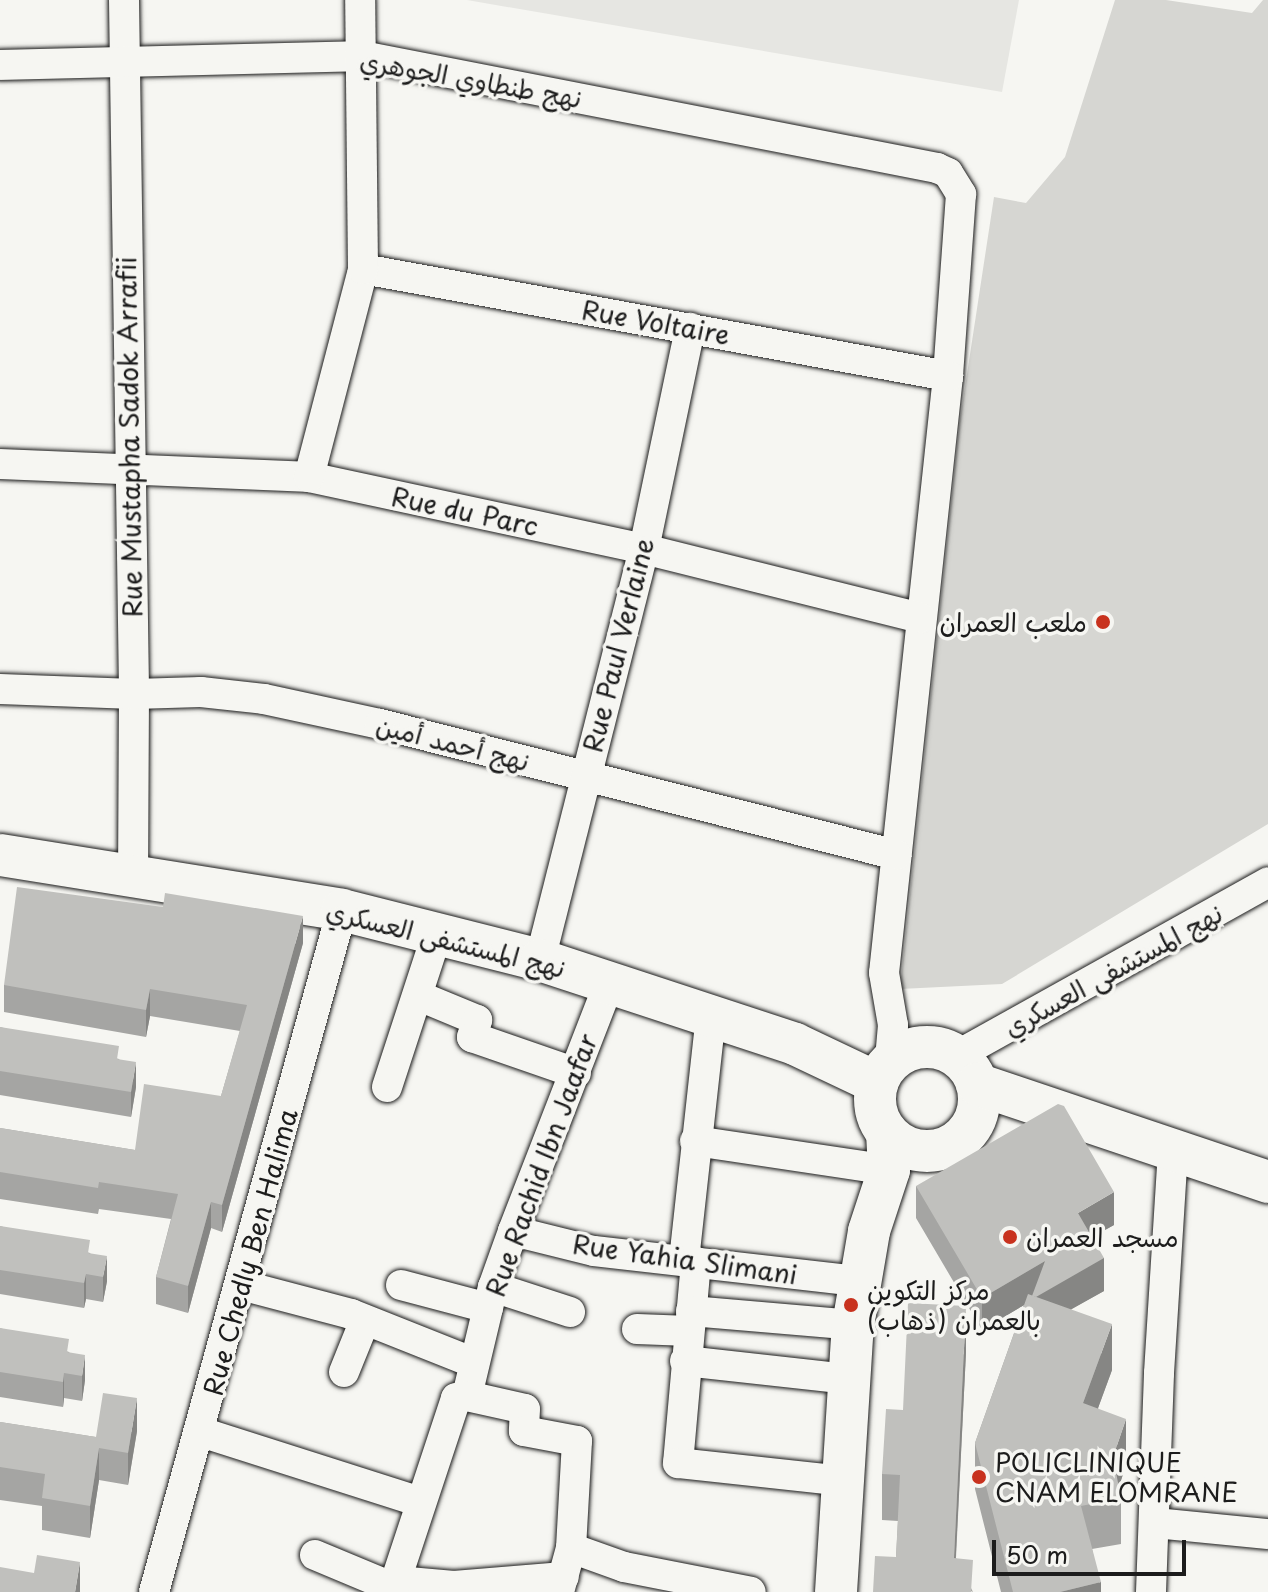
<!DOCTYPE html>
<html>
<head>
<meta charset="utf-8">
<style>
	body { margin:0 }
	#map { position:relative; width:1268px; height:1592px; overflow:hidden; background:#f6f6f2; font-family:"Playpen Sans","Playpen Sans Arabic",sans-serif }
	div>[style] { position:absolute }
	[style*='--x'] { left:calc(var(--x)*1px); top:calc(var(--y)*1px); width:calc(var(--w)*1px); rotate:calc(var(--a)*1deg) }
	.built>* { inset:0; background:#e6e6e2 }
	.green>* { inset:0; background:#d6d6d2 }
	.roads { filter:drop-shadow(0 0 2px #1c1c1c) drop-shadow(0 0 2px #1c1c1c) }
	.street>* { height:30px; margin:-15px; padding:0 15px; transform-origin:15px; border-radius:15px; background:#f6f6f2 }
	.secondary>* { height:42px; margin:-21px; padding:0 21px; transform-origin:21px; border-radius:21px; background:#f6f6f2 }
	.secondary>.ring { margin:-21px; padding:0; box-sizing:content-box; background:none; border:42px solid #f6f6f2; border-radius:50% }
	.wall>* { inset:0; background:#a5a5a3 }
	.shaded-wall>* { inset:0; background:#868684 }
	.building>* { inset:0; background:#c0c0bd }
	.dots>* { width:22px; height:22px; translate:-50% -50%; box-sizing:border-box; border:4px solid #f6f6f2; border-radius:50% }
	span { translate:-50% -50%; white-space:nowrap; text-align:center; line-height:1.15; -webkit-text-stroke:7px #f6f6f2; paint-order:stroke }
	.street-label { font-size:26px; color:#1c1c1c }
	.poi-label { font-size:26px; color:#1c1c1c }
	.right { translate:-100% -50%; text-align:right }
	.left { translate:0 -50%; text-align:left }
	.scale { position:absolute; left:992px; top:1540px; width:194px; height:36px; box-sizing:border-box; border:4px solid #1c1c1c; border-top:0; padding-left:10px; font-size:24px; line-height:28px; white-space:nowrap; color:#1c1c1c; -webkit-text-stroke:6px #f6f6f2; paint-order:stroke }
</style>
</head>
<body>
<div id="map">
	<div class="built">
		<div style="clip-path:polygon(467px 0,1019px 0,1002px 92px)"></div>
	</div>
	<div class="green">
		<div style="clip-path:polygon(1115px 0,1166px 0,1252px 13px,1263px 0,1268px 0,1268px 824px,1002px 984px,900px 989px,960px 420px,994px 197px,1026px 203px,1065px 157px)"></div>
	</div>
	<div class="roads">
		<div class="street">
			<div style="--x:124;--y:0;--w:694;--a:89.17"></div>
			<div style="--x:134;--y:694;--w:180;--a:90.3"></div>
			<div style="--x:0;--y:65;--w:362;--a:-1.4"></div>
			<div style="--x:362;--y:56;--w:586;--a:11.02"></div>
			<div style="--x:937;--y:168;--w:12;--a:24"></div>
			<div style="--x:948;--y:173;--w:25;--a:58"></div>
			<div style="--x:961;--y:194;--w:182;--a:94.1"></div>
			<div style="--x:948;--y:376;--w:600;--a:96.12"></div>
			<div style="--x:884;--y:973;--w:53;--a:80.2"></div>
			<div style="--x:893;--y:1025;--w:36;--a:95"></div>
			<div style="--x:363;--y:269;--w:595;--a:10.37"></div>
			<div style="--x:0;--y:464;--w:309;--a:2.4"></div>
			<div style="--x:309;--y:477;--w:343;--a:12.1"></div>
			<div style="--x:644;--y:549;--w:285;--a:14"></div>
			<div style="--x:309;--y:477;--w:215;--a:-75.4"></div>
			<div style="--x:363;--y:269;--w:269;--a:-90.6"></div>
			<div style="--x:0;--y:689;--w:134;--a:2.1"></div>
			<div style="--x:134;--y:694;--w:67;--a:-1.7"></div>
			<div style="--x:201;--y:692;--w:63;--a:6.3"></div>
			<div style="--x:264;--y:699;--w:119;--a:12.2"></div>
			<div style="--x:380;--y:724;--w:533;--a:14.22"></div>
			<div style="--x:540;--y:960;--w:424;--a:-75.8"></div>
			<div style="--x:644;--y:549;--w:226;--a:-78.2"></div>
			<div style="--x:419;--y:996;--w:63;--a:22.5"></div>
			<div style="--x:477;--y:1020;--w:18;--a:106"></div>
			<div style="--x:472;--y:1037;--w:110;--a:19.1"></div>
			<div style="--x:956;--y:1056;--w:357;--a:-29.1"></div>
			<div style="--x:387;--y:1087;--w:161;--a:-71.9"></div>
			<div style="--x:695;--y:1141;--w:196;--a:8.5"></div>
			<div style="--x:513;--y:1231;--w:83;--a:13.9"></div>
			<div style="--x:594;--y:1251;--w:267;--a:6.5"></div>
			<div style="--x:684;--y:1260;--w:246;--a:-83.7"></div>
			<div style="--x:696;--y:1262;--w:202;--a:95.1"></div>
			<div style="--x:678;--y:1463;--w:167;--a:6.2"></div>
			<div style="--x:241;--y:1285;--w:114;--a:14.8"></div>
			<div style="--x:351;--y:1314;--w:132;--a:21.7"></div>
			<div style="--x:401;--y:1285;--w:90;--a:14.8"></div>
			<div style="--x:493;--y:1287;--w:81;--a:18"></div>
			<div style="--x:691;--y:1311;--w:163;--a:4.9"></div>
			<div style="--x:637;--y:1329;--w:52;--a:2.2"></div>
			<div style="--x:685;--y:1361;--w:165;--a:6.3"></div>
			<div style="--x:344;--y:1372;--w:56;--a:-68"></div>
			<div style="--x:467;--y:1396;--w:112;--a:-76.6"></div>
			<div style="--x:493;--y:1287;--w:59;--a:-70.3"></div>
			<div style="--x:513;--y:1231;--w:266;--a:-68.8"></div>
			<div style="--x:201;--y:1432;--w:231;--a:17.7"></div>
			<div style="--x:1155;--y:1523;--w:114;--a:5.6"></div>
			<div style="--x:571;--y:1548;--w:56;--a:19.7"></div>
			<div style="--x:624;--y:1567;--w:129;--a:11.1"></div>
			<div style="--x:315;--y:1555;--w:86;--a:22.7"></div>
			<div style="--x:397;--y:1581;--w:57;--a:5"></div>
			<div style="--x:454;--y:1586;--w:110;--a:-4.7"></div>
			<div style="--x:154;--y:1592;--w:707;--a:-74.59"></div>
			<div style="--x:392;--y:1592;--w:204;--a:-71.7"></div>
			<div style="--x:456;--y:1398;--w:11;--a:-10"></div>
			<div style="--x:467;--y:1396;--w:59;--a:12.6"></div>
			<div style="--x:525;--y:1409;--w:22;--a:93"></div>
			<div style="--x:524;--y:1431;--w:54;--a:10.7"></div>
			<div style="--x:577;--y:1441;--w:107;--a:93.2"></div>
			<div style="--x:571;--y:1548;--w:46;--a:105.3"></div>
			<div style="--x:1151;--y:1592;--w:219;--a:-87.9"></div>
			<div style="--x:1159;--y:1373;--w:223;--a:-86.4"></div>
		</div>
		<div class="secondary">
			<div style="--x:0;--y:855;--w:346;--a:9.1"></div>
			<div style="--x:342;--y:910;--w:204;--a:14.2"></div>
			<div style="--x:540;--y:960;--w:268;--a:18.2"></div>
			<div style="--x:795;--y:1044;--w:91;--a:25.4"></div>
			<div class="ring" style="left:875px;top:1047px;width:62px;height:62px"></div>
			<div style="--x:977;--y:1084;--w:307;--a:18.6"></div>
			<div style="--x:836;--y:1592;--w:268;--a:-86.4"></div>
			<div style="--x:853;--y:1325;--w:95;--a:-80.3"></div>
			<div style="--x:869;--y:1231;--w:64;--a:-71.8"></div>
			<div style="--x:889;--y:1170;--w:37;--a:-93"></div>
		</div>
	</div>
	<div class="wall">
		<div style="clip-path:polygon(303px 943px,222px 1232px,211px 1228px,188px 1313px,156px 1304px,156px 1277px,171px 1219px,99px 1209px,98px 1214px,0 1199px,0 1128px,135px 1150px,221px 1096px,240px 1031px,150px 1016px,146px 1037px,4px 1012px,4px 985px)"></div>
		<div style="clip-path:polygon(0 1027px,119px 1059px,136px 1087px,131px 1117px,0 1095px)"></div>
		<div style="clip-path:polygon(916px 1186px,1114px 1225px,1092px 1237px,1104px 1291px,1071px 1309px,1112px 1370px,1098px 1408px,1126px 1465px,1119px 1486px,1121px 1498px,1121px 1544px,1092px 1549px,1101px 1592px,1001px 1592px,975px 1489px,975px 1443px,1024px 1305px,982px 1330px,916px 1218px)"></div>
		<div style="clip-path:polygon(0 1226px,90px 1253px,107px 1281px,103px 1302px,86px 1299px,84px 1308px,0 1294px)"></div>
		<div style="clip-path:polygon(0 1328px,69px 1352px,85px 1380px,82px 1401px,64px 1398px,63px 1407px,0 1397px)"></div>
		<div style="clip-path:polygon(966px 1352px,956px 1558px,973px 1592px,896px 1557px,898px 1521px,882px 1520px,882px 1474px,903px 1410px)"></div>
		<div style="clip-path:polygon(0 1422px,96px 1437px,137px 1431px,128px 1485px,99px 1480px,90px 1538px,42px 1530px,42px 1506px,0 1500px)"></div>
	</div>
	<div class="shaded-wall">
		<div style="clip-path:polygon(303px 916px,303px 943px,222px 1232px,222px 1205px)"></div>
		<div style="clip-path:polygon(150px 989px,150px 1016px,146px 1037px,146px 1010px)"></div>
		<div style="clip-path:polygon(136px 1062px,136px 1087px,131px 1117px,131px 1092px)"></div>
		<div style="clip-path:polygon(1114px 1192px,1114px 1225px,1078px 1245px,1078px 1213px)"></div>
		<div style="clip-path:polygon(211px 1202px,211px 1228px,188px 1313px,188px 1286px)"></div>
		<div style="clip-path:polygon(107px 1256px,107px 1281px,103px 1302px,103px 1277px)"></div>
		<div style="clip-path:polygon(1104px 1258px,1104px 1291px,1031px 1332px,1031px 1301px,982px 1330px,982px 1298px,1045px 1261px)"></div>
		<div style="clip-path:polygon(86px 1274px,86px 1299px,84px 1308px,84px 1283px)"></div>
		<div style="clip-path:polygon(966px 1306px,966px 1352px,954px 1592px,954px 1558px)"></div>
		<div style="clip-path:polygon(1112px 1324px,1112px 1370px,1083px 1449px,1083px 1403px)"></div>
		<div style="clip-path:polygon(85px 1355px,85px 1380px,82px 1401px,82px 1376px)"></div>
		<div style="clip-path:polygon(64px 1373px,64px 1398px,63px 1407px,63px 1382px)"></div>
		<div style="clip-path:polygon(137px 1398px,137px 1431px,128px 1485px,128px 1453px)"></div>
		<div style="clip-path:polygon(1126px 1419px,1126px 1465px,1115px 1499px,1113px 1457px)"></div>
		<div style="clip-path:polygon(99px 1448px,99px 1480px,90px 1538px,90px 1506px)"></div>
		<div style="clip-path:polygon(80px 1562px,80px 1592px,75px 1592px)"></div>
		<div style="clip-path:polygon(1101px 1582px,1101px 1592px,1060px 1592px)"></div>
	</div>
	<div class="building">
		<div style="clip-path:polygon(17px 887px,163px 907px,165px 893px,303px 916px,222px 1205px,211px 1202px,188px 1286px,156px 1277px,178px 1194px,99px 1182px,98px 1188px,0 1172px,0 1128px,135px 1150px,144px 1084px,221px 1096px,247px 1005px,150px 989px,146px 1010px,4px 985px)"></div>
		<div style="clip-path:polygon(0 1027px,119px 1046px,117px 1059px,136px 1062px,131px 1092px,0 1071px)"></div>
		<div style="clip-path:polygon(1058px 1104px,1064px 1106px,1114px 1192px,1078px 1213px,1104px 1258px,1036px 1297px,1032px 1296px,1045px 1261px,982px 1298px,916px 1186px)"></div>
		<div style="clip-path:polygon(0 1226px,90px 1240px,88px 1253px,107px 1256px,103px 1277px,86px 1274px,84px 1283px,0 1270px)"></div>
		<div style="clip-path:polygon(1028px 1294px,1112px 1324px,1083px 1403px,1126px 1419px,1113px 1457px,1121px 1498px,1081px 1506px,1101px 1582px,1060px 1592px,1013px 1592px,975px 1443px)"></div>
		<div style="clip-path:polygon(908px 1303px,966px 1306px,954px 1558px,973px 1560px,971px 1592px,873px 1592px,875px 1556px,896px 1557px,900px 1475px,882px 1474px,886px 1409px,903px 1410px)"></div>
		<div style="clip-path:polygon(0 1328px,69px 1339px,67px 1352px,85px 1355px,82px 1376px,64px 1373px,63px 1382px,0 1372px)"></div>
		<div style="clip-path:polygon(103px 1393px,137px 1398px,128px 1453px,99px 1448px,90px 1506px,42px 1498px,45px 1474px,0 1467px,0 1422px,96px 1437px)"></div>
		<div style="clip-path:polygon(37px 1555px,80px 1562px,75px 1592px,0 1592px,0 1567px,34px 1573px)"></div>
	</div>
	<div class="dots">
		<div style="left:1103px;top:622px;background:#c8321e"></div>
		<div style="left:1010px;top:1237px;background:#c8321e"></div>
		<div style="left:851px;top:1305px;background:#c8321e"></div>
		<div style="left:979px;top:1477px;background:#c8321e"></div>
	</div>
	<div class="street-label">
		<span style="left:471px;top:79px;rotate:10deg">نهج طنطاوي الجوهري</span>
		<span style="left:656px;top:322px;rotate:10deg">Rue Voltaire</span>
		<span style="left:129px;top:437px;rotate:-91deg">Rue Mustapha Sadok Arrafii</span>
		<span style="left:465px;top:511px;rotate:12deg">Rue du Parc</span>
		<span style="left:618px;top:645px;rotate:-76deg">Rue Paul Verlaine</span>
		<span style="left:453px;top:743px;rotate:14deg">نهج أحمد أمين</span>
		<span style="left:446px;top:939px;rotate:14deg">نهج المستشفى العسكري</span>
		<span style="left:1113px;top:970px;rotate:-29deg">نهج المستشفى العسكري</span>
		<span style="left:541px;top:1165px;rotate:-70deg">Rue Rachid Ibn Jaafar</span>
		<span style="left:250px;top:1252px;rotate:-75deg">Rue Chedly Ben Halima</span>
		<span style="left:685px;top:1259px;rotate:8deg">Rue Yahia Slimani</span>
	</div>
	<div class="poi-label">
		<span class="right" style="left:1087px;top:622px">ملعب العمران</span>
		<span class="left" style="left:1026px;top:1237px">مسجد العمران</span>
		<span class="left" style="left:867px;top:1305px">مركز التكوين<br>بالعمران (ذهاب)</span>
		<span class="left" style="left:995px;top:1477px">POLICLINIQUE<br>CNAM ELOMRANE</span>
	</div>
	<div class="scale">50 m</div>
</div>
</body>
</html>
